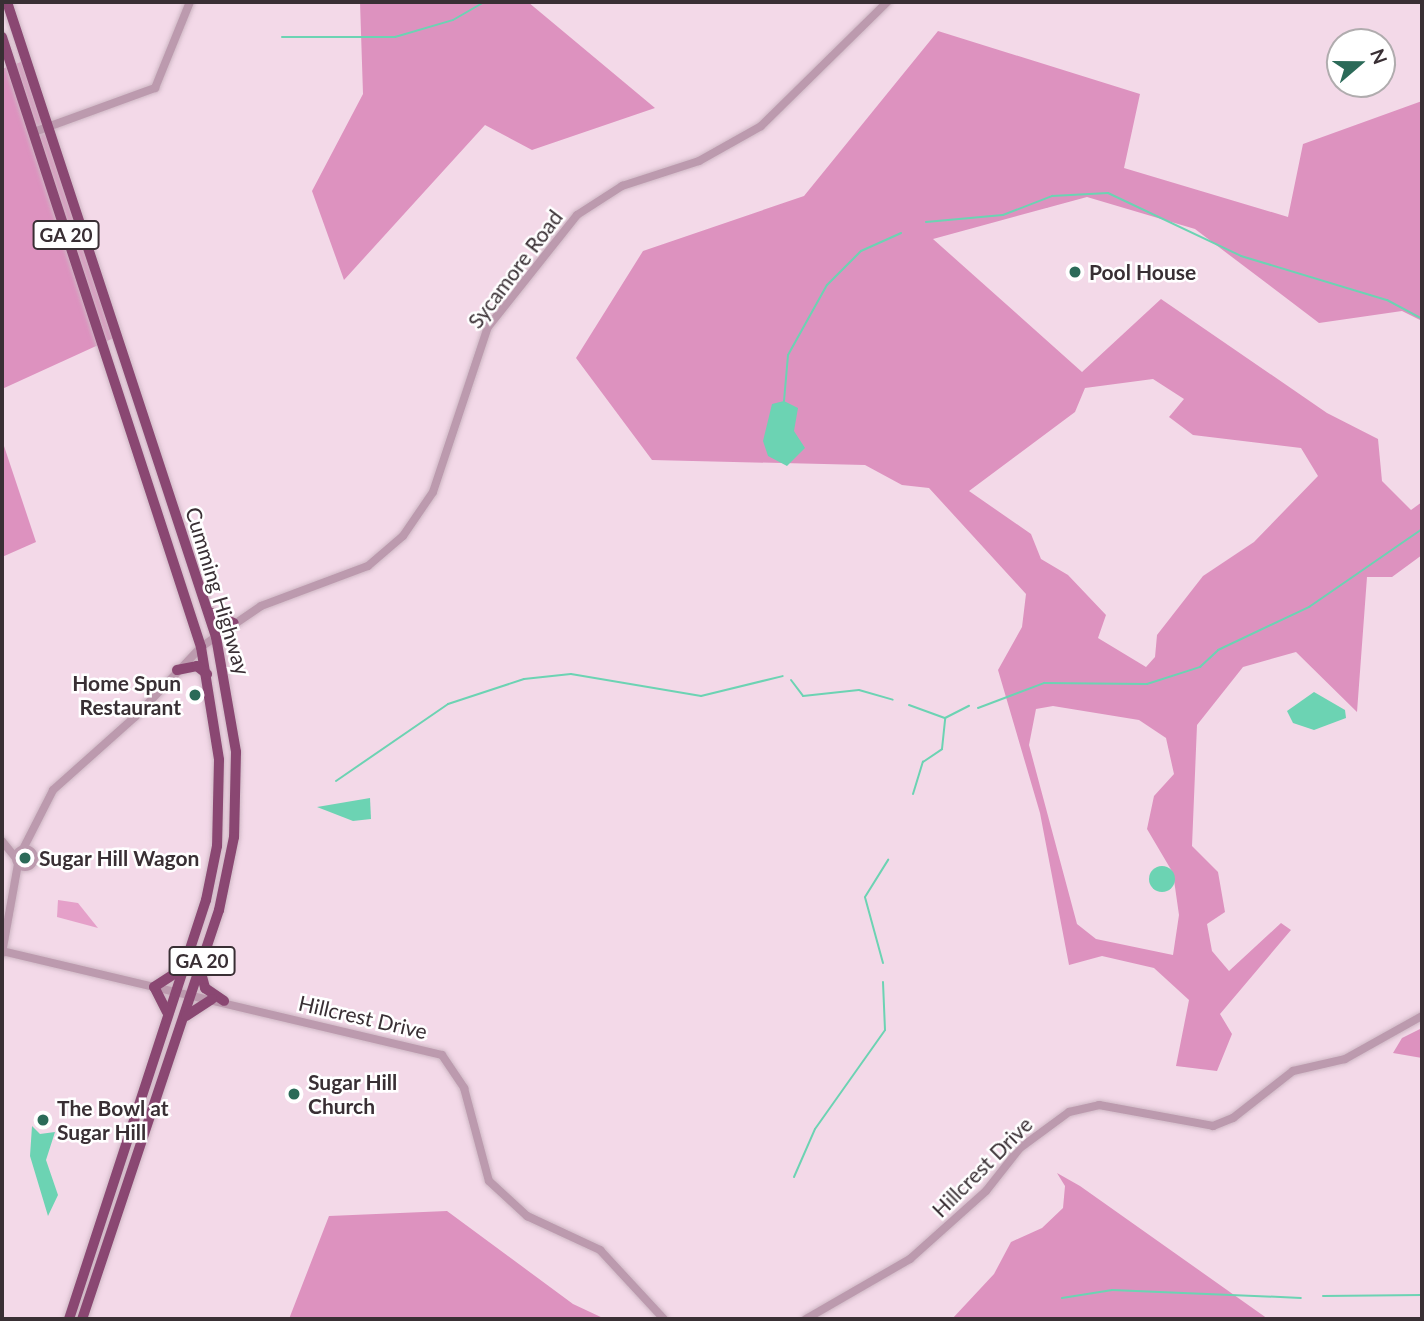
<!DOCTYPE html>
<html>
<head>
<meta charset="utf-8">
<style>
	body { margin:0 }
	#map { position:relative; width:1424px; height:1321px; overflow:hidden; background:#f3d9e8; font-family:Lato,sans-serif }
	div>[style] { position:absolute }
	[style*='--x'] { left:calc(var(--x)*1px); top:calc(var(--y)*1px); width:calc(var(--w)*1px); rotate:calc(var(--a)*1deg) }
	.green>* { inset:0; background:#e5a0c9 }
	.forest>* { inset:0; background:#dd92bf }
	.water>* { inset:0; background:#6cd3b3 }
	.round { border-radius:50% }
	.stream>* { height:2px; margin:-1px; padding:0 1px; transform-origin:1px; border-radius:1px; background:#6cd3b3 }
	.roads { filter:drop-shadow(0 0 2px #ceb7c4) drop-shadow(0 0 2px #ceb7c4) }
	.minor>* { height:8px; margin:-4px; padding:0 4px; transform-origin:4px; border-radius:4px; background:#bc9aae }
	.minor>.ring { margin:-4px; padding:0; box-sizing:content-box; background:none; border:8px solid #bc9aae; border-radius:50% }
	.highway>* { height:10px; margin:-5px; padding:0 5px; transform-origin:5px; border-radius:5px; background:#8a4772 }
	.dots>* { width:19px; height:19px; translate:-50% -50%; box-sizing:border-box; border:4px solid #fff; border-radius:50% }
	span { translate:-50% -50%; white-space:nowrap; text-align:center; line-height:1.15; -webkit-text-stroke:5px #fff; paint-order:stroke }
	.shield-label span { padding:2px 5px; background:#fff; border:2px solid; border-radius:5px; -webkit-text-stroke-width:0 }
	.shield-label { font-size:19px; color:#392f34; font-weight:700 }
	.street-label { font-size:21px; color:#392f34 }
	.poi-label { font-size:21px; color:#392f34; font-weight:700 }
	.left { translate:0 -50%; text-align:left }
	.right { translate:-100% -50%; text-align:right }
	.frame { position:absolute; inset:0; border:4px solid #392f34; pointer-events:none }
	.north { position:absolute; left:1326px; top:28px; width:70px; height:70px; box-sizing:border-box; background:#fff; border:2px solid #b0acae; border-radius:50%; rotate:70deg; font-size:19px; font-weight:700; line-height:28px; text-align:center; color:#392f34 }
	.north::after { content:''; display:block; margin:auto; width:24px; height:32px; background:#2b6a58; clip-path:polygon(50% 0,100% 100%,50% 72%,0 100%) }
</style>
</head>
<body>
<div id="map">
	<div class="green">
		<div style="clip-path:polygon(58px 900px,78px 903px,98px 928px,57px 917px)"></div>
	</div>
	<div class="forest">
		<div style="clip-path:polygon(360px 2px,528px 2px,655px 108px,532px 150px,485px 125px,344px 280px,312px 191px,363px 94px)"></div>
		<div style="clip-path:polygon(evenodd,938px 31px,1140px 94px,1124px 168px,1288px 217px,1303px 144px,1422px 101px,1422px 321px,1402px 311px,1319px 323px,1195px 229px,1087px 197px,933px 239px,1082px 372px,1161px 299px,1327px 413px,1378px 439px,1382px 481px,1411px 510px,1422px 502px,1422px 555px,1392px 577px,1367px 577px,1357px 712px,1296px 652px,1243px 667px,1197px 725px,1192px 846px,1218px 872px,1225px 912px,1207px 924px,1212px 951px,1229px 971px,1281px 923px,1291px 930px,1220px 1014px,1232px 1034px,1217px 1071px,1176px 1066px,1189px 1000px,1154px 968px,1102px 956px,1069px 965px,1040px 813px,998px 670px,1022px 627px,1026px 594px,929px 488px,902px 485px,865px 465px,652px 460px,576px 358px,643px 251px,804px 196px,938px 31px,1153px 379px,1184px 399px,1169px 417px,1193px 435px,1301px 448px,1318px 476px,1254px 542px,1203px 576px,1157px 635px,1155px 657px,1146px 667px,1098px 638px,1106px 615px,1068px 575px,1041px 559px,1031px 534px,969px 491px,1075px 412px,1085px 388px,1153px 379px,938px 31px,1053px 706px,1139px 720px,1166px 738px,1174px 774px,1154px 796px,1147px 829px,1173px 873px,1179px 915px,1173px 955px,1096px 939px,1077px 924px,1029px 745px,1036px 709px,1053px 706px)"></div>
		<div style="clip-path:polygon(29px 59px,118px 336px,2px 389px,2px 69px)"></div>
		<div style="clip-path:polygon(2px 440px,36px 542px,2px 557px,2px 439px)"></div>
		<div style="clip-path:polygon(1422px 1028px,1422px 1058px,1393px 1053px,1402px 1038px)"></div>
		<div style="clip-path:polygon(1057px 1173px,1080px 1186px,1268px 1319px,952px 1319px,994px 1274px,1011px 1242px,1042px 1228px,1063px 1208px,1065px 1186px)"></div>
		<div style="clip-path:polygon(447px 1211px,573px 1304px,605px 1319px,289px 1319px,329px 1216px)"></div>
	</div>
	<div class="water">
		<div style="clip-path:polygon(784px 401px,798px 408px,794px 431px,805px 448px,787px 466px,768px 456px,763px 441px,772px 404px)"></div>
		<div style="clip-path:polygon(1314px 692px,1345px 710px,1346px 718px,1314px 730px,1293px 723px,1287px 711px)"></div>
		<div style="clip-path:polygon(370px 798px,371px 819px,353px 821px,317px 807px)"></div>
		<div class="round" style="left:1149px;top:866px;width:26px;height:26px"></div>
		<div style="clip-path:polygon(32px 1126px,40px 1134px,55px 1132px,46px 1160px,58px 1195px,48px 1216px,30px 1156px)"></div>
	</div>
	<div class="stream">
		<div style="--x:282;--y:37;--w:113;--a:0"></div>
		<div style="--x:395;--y:37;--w:60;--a:-16.3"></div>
		<div style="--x:453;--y:20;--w:36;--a:-30"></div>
		<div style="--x:2;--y:151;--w:2;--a:63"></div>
		<div style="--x:926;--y:222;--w:77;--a:-5.2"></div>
		<div style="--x:1003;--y:215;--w:53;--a:-21.2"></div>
		<div style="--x:1052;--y:196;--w:56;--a:-3.1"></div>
		<div style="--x:1108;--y:193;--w:147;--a:25.3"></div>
		<div style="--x:1241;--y:256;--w:152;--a:16.8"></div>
		<div style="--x:1387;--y:300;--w:40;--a:28"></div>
		<div style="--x:784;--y:401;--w:46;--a:-85"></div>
		<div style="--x:788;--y:355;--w:80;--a:-60.9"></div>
		<div style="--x:827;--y:285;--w:48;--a:-45"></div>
		<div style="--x:861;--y:251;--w:44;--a:-24.2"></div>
		<div style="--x:791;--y:680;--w:20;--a:53"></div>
		<div style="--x:803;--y:696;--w:56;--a:-6.1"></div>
		<div style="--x:859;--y:690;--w:35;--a:16"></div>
		<div style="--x:909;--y:705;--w:38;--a:20"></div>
		<div style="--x:945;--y:718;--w:27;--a:-27"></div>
		<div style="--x:978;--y:708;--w:71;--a:-20.7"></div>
		<div style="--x:1044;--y:683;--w:103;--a:0.6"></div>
		<div style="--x:1147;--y:684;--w:56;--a:-17.8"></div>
		<div style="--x:1200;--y:667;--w:25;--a:-43"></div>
		<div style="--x:1218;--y:650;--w:101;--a:-25.3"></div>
		<div style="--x:1309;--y:607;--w:137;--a:-34.6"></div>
		<div style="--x:336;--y:781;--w:136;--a:-34.5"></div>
		<div style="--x:448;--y:704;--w:80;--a:-18.2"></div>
		<div style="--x:524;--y:679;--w:47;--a:-6.1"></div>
		<div style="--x:571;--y:674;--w:132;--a:9.6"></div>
		<div style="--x:701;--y:696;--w:84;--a:-13.7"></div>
		<div style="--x:913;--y:794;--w:34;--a:-73"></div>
		<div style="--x:923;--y:762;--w:23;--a:-34"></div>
		<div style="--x:942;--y:749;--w:31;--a:-84"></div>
		<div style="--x:883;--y:963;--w:68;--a:-105.3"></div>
		<div style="--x:865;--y:897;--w:44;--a:-58.1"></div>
		<div style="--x:794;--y:1177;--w:52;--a:-66.4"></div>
		<div style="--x:815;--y:1129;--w:121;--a:-54.7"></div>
		<div style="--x:885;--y:1030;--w:48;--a:-92.4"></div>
		<div style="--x:1323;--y:1296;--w:99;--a:-0.6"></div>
		<div style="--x:1062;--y:1298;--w:51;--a:-9.1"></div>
		<div style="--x:1112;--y:1290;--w:189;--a:2.4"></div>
	</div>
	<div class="roads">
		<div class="minor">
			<div style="--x:34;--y:132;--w:129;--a:-20"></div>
			<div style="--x:155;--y:88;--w:93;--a:-67.9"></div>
			<div style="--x:2;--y:841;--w:22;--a:51"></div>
			<div class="ring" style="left:16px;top:849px;width:10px;height:10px"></div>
			<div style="--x:23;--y:849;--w:66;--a:-63"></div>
			<div style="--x:53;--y:790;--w:110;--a:-41.7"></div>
			<div style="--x:135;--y:717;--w:96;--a:-46.7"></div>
			<div style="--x:201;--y:647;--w:73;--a:-34.3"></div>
			<div style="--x:261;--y:606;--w:114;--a:-20.5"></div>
			<div style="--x:368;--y:566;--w:46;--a:-40.6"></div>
			<div style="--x:403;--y:536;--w:53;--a:-55.7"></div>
			<div style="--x:433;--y:492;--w:174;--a:-71.6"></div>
			<div style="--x:488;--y:327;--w:143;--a:-51.5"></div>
			<div style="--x:577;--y:215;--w:54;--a:-32.8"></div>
			<div style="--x:622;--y:186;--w:81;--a:-18"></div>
			<div style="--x:699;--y:161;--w:71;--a:-29.4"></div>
			<div style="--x:761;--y:126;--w:177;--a:-44.5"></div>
			<div style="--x:2;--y:951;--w:452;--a:13.3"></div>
			<div style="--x:442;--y:1055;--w:40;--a:56"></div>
			<div style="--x:464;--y:1088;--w:96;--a:75"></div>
			<div style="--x:489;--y:1181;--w:52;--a:42.6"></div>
			<div style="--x:527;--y:1216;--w:81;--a:25"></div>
			<div style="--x:600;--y:1250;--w:94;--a:47.2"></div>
			<div style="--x:2;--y:953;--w:90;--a:-79.8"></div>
			<div style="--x:806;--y:1319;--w:120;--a:-30"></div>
			<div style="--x:910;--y:1259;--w:102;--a:-41.8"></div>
			<div style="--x:986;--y:1191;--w:55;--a:-51.7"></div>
			<div style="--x:1020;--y:1148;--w:61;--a:-36.3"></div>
			<div style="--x:1069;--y:1112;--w:31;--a:-13"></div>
			<div style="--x:1099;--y:1105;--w:116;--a:10.4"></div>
			<div style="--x:1213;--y:1126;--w:22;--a:-22"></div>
			<div style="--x:1233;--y:1118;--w:76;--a:-38.1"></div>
			<div style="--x:1293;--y:1071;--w:53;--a:-13"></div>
			<div style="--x:1345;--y:1059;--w:88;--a:-29.2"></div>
		</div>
		<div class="highway">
			<div style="--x:7;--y:2;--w:669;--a:71.78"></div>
			<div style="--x:216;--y:637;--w:117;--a:80.1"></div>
			<div style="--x:236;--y:752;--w:85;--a:91.3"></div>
			<div style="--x:234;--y:837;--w:75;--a:101.6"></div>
			<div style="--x:219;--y:910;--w:431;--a:108.5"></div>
			<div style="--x:2;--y:37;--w:642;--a:71.93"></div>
			<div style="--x:201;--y:647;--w:114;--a:80.9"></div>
			<div style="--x:219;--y:760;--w:86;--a:91.3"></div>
			<div style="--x:217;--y:846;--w:55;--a:101.5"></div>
			<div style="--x:206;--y:900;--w:441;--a:108.1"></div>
			<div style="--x:209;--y:612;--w:27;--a:24"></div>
			<div style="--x:177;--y:670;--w:20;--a:-11"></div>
			<div style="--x:197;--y:666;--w:13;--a:39"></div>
			<div style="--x:200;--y:969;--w:20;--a:75"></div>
			<div style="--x:205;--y:988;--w:23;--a:34"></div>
			<div style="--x:167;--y:1012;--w:28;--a:-117"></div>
			<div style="--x:154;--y:987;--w:35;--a:-33"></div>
			<div style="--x:186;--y:1016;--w:31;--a:-33"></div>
		</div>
	</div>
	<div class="dots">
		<div style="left:1075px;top:272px;background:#2b6a58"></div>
		<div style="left:195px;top:695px;background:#2b6a58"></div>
		<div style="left:25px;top:858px;background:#2b6a58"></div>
		<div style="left:294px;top:1094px;background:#2b6a58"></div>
		<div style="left:43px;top:1120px;background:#2b6a58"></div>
	</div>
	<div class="shield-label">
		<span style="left:66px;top:235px">GA 20</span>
		<span style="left:202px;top:961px">GA 20</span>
	</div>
	<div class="street-label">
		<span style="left:515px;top:269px;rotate:-53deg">Sycamore Road</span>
		<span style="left:218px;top:591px;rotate:73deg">Cumming Highway</span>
		<span style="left:363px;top:1017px;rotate:13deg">Hillcrest Drive</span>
		<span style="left:982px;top:1167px;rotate:-45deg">Hillcrest Drive</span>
	</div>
	<div class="poi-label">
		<span class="left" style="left:1089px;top:272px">Pool House</span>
		<span class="right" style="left:181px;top:695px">Home Spun<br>Restaurant</span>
		<span class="left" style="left:39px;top:858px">Sugar Hill Wagon</span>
		<span class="left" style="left:308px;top:1094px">Sugar Hill<br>Church</span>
		<span class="left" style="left:57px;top:1120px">The Bowl at<br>Sugar Hill</span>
	</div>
	<div class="frame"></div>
	<div class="north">N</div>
</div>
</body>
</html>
